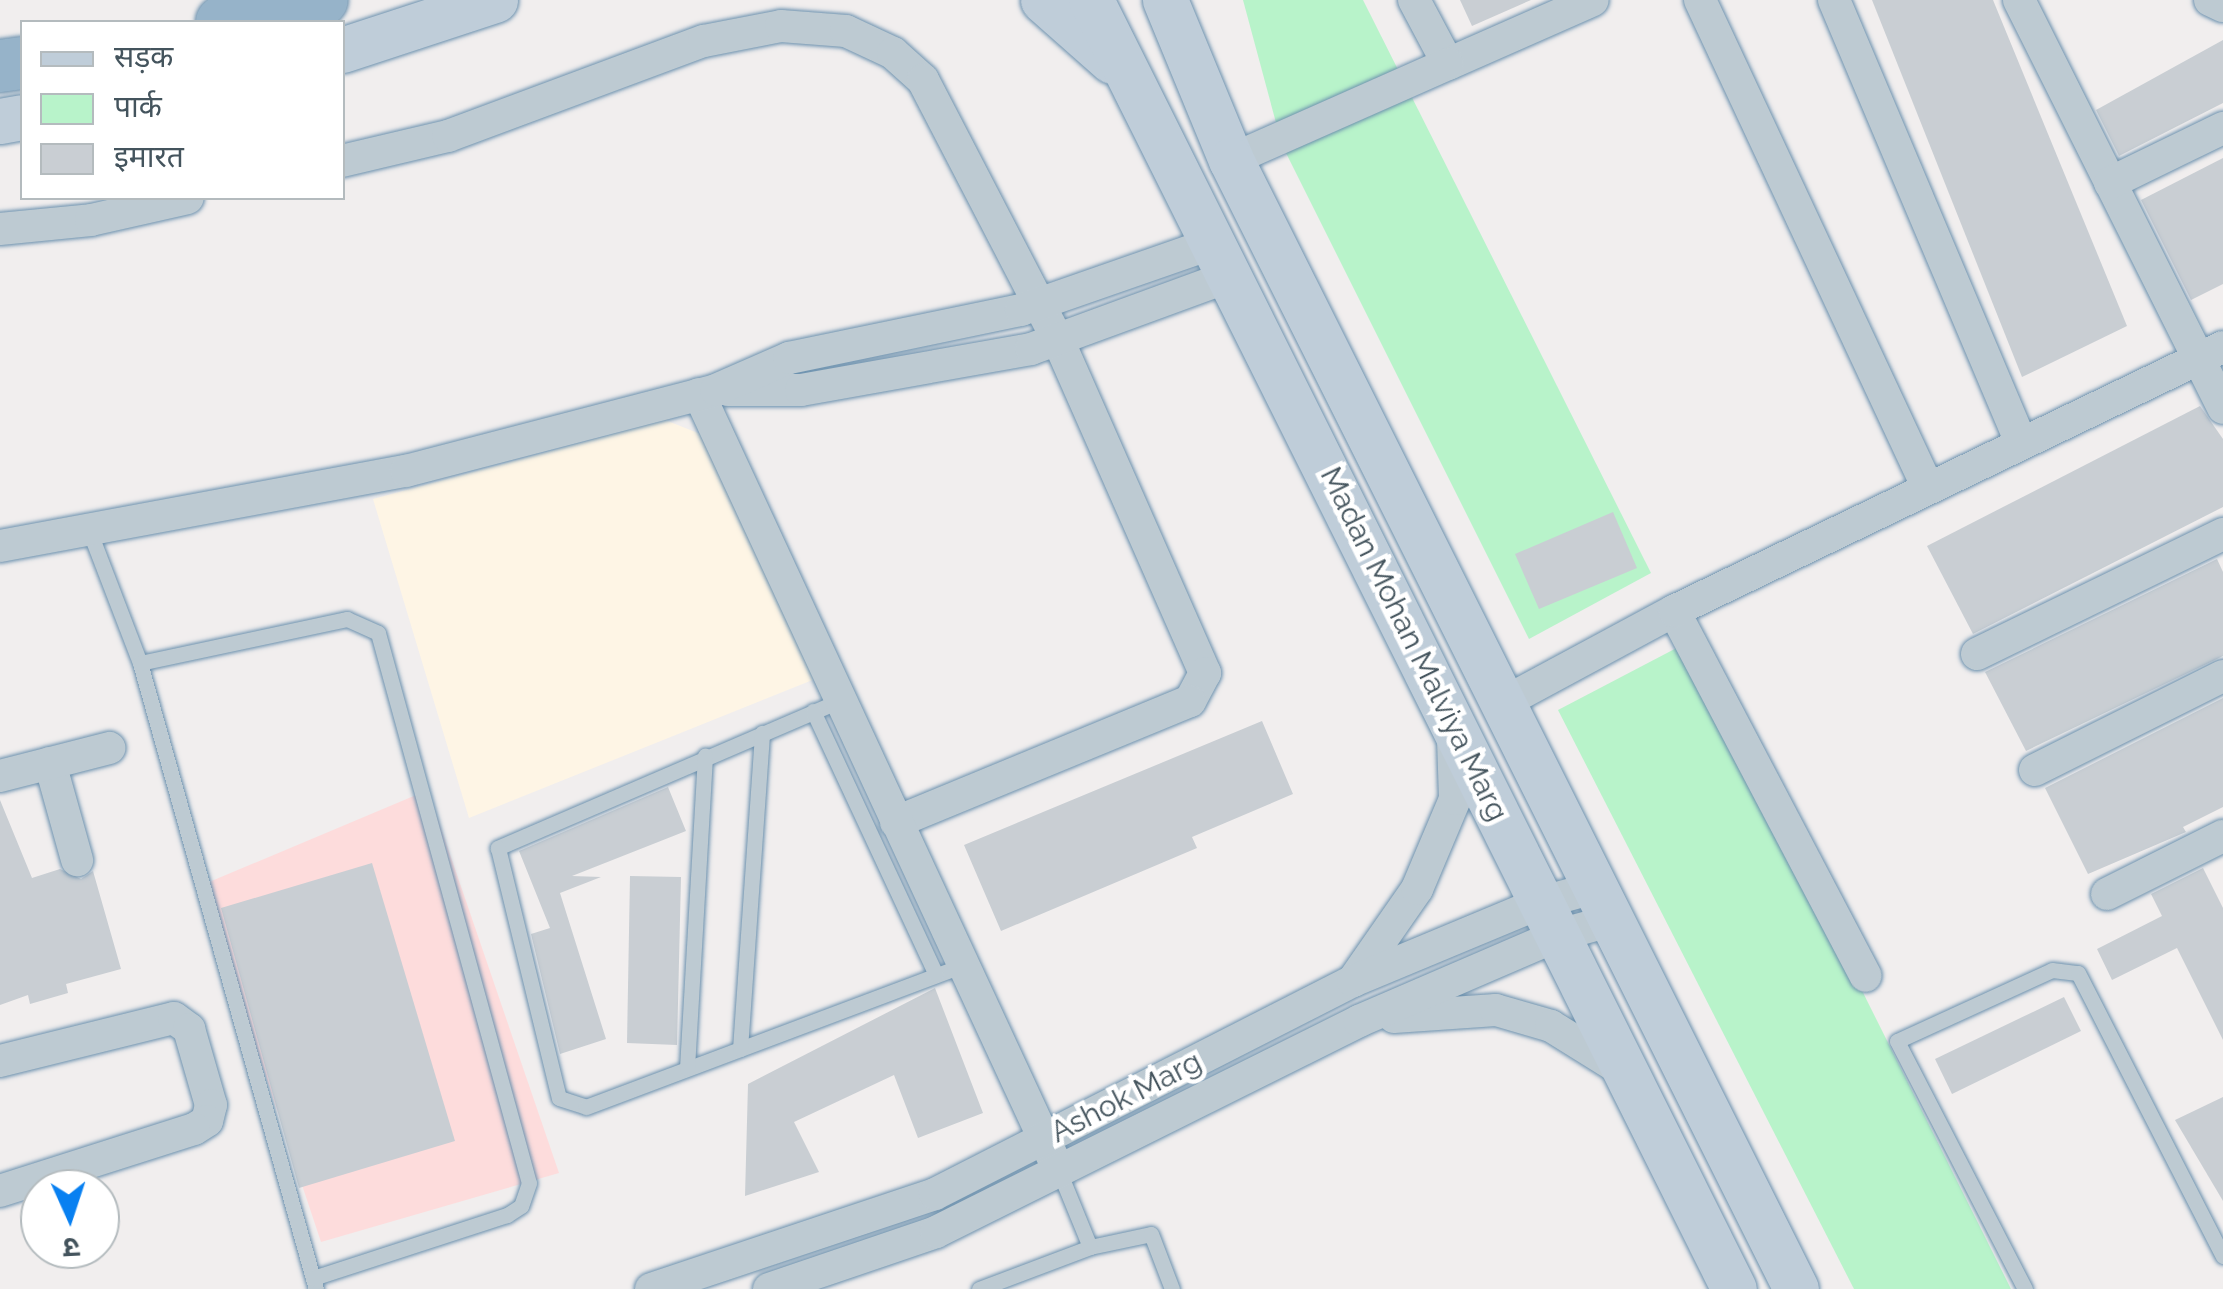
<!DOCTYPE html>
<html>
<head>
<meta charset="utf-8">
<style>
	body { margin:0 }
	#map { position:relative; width:2223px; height:1289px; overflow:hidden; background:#f1eeee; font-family:Raleway,"Noto Sans Devanagari",sans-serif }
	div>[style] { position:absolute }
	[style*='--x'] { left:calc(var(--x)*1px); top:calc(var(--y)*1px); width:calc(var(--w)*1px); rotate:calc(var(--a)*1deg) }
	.commercial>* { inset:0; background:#fef5e5 }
	.medical>* { inset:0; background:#fddcdc }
	.green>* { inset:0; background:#b8f3ca }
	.building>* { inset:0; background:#c9ced3 }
	.roads { filter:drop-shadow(0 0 2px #6c91ae) drop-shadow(0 0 2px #6c91ae) }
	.service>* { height:15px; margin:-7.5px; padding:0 7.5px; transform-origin:7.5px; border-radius:7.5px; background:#bdcad2 }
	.minor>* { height:32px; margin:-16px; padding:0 16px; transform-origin:16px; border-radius:16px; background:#bdcad2 }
	.secondary>* { height:45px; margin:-22.5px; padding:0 22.5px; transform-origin:22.5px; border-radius:22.5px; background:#bfcdd9 }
	.trunk>* { height:52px; margin:-26px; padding:0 26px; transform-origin:26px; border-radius:26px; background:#96b3c9 }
	span { translate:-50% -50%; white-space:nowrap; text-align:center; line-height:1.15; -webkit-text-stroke:9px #fff; paint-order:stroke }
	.street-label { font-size:30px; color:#44545d }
	.legend { position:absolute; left:20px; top:20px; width:325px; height:180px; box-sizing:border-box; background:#fff; border:2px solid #b4bbbe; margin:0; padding:12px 18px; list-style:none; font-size:30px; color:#44545d }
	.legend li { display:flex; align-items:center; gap:20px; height:50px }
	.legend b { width:50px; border:2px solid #b4bbbe }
	.north { position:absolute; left:20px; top:1169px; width:100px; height:100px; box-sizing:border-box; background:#fff; border:2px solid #b4bbbe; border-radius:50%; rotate:177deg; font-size:28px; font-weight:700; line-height:40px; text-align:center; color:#44545d }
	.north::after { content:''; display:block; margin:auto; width:35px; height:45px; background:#0880f1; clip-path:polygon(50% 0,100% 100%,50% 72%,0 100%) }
</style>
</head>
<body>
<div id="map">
	<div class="commercial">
		<div style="clip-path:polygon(665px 420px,703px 435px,820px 677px,469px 818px,373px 499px)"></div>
	</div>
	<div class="medical">
		<div style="clip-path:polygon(428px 790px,559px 1173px,321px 1242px,202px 885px)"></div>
	</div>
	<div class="green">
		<div style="clip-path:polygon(1243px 0,1363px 0,1651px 573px,1529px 639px,1282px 145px)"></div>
		<div style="clip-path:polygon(1688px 642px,2011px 1289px,1854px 1289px,1558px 710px)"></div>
	</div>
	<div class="building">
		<div style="clip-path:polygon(1460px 0,1531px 0,1472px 26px)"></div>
		<div style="clip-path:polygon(1872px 0,1993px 0,2127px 326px,2022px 377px)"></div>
		<div style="clip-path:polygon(2223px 40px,2223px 103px,2119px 156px,2096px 110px)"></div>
		<div style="clip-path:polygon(2223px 158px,2223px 284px,2191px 300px,2141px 200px)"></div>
		<div style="clip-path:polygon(2200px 406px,2223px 439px,2223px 507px,1973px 634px,1927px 546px)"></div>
		<div style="clip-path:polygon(1613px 512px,1637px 568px,1539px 609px,1515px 554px)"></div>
		<div style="clip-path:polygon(2217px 559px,2223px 572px,2223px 656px,2026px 751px,1985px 672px)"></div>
		<div style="clip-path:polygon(2223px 698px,2223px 807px,2183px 827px,2186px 832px,2088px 874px,2045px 788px)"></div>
		<div style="clip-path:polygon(1262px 721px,1293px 794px,1192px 837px,1197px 848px,1001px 931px,964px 845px)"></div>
		<div style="clip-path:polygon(668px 787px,686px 831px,572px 876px,601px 877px,560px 893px,606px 1039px,560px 1054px,531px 934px,550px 928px,519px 851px)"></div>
		<div style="clip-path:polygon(0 800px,32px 878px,60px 869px,81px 879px,93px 871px,121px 969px,66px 984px,68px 993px,30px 1004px,28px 995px,0 1005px)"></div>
		<div style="clip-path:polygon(372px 863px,455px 1141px,299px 1188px,221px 908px)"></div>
		<div style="clip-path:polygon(2203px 868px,2223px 908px,2223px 1040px,2177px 948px,2112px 980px,2097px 949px,2162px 916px,2151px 894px)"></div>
		<div style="clip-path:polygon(630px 876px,681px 877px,677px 1045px,627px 1043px)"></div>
		<div style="clip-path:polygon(935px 988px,983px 1113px,918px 1138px,894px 1075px,794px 1122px,819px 1172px,745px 1196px,748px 1084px)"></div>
		<div style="clip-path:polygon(2064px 997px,2081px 1031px,1952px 1094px,1935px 1059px)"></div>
		<div style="clip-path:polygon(2223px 1097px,2223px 1201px,2175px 1120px)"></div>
	</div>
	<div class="roads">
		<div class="service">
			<div style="--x:89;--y:530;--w:142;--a:69"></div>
			<div style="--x:140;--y:663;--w:650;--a:74.3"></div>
			<div style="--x:140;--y:663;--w:212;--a:-12"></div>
			<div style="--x:347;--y:619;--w:34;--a:24"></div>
			<div style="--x:378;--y:633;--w:570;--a:74.65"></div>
			<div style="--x:529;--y:1183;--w:24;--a:109"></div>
			<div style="--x:521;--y:1206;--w:17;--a:147"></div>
			<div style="--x:507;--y:1215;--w:204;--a:162"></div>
			<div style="--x:841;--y:700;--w:374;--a:156.7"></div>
			<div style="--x:498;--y:848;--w:257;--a:76.3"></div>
			<div style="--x:559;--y:1098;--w:28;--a:18"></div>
			<div style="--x:586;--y:1107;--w:403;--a:-20.6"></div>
			<div style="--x:813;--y:711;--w:291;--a:65"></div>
			<div style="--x:740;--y:1049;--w:317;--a:-86"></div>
			<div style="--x:687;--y:1068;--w:313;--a:-86.7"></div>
			<div style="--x:1090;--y:1247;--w:62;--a:-12"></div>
			<div style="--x:1151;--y:1234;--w:59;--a:69.1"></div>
			<div style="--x:979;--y:1289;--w:119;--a:-20.7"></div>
			<div style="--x:1090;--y:1247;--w:82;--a:-112.2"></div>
			<div style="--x:2025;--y:1289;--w:279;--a:-117.3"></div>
			<div style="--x:1897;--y:1041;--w:170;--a:-24.6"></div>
			<div style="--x:2052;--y:970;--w:26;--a:7"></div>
			<div style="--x:2078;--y:973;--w:318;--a:62.9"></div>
		</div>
		<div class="minor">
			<div style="--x:1414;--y:0;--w:72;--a:62"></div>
			<div style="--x:1448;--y:64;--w:158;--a:-23.8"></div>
			<div style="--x:1700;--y:0;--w:539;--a:64.96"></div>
			<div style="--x:1834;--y:0;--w:481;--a:67.1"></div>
			<div style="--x:2019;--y:0;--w:456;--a:63.4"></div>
			<div style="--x:2210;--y:0;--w:14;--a:25"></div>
			<div style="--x:1231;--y:160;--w:237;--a:-23.9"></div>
			<div style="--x:342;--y:161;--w:109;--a:-13.3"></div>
			<div style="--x:448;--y:136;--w:273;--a:-20.4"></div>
			<div style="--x:704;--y:41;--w:78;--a:-11"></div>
			<div style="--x:781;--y:26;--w:65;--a:4.4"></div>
			<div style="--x:846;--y:31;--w:52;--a:25.1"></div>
			<div style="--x:893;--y:53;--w:40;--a:42"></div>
			<div style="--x:923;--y:80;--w:295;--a:62.6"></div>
			<div style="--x:1059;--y:342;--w:362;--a:66.2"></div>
			<div style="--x:1205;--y:673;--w:32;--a:118"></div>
			<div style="--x:1190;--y:701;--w:318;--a:157.6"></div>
			<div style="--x:2110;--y:183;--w:126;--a:-26"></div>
			<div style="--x:0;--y:229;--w:91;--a:-5.6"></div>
			<div style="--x:91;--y:220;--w:99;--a:-12.8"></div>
			<div style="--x:728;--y:390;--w:73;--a:0"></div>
			<div style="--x:801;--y:390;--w:234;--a:-10.1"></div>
			<div style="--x:1031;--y:349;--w:213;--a:-20.1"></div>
			<div style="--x:699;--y:394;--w:842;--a:65.14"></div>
			<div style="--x:0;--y:546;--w:413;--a:-10.5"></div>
			<div style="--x:406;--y:471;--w:320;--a:-14.6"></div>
			<div style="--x:716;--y:390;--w:80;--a:-23.7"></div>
			<div style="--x:789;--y:358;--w:237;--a:-11.7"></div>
			<div style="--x:1021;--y:310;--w:207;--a:-19.2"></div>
			<div style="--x:1674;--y:611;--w:412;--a:62.3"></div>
			<div style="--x:1977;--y:654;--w:274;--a:-26"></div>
			<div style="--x:1501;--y:704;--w:196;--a:-28.3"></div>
			<div style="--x:1674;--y:611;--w:609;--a:-25.68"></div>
			<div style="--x:50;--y:763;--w:101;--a:74.4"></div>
			<div style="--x:2035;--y:770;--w:210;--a:-26.6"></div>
			<div style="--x:0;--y:776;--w:113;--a:-14.4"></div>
			<div style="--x:2107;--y:894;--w:130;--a:-26.6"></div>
			<div style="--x:1353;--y:981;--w:112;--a:-55.2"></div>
			<div style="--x:1417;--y:889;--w:98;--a:-67.1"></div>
			<div style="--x:1455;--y:799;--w:60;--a:-91.9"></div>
			<div style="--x:1394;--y:1017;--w:102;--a:-3.9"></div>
			<div style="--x:1496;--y:1010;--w:57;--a:16.2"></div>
			<div style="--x:1551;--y:1026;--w:87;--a:31.9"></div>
			<div style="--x:0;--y:1061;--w:179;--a:-13.9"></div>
			<div style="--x:174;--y:1018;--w:19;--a:36"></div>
			<div style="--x:189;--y:1029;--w:79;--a:73.9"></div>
			<div style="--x:211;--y:1105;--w:16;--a:104"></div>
			<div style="--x:207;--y:1121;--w:15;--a:148"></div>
			<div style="--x:194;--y:1129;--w:204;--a:162.3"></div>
			<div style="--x:651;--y:1289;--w:299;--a:-18.5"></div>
			<div style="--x:935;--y:1194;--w:469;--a:-27"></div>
			<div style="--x:1353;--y:981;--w:206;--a:-22.6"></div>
			<div style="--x:1543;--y:902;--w:53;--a:-15.4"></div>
			<div style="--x:769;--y:1289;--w:176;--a:-18.8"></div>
			<div style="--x:936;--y:1232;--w:473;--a:-26.5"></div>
			<div style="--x:1359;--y:1021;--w:218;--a:-23.3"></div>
			<div style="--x:1559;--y:935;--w:53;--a:-15.4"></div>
		</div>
		<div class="secondary">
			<div style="--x:1043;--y:0;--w:92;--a:41.5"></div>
			<div style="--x:1091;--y:0;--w:1440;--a:63.49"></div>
			<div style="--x:1165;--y:0;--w:173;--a:67.6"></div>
			<div style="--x:1231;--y:160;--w:1262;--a:63.41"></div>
			<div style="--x:342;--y:50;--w:161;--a:-18.1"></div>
			<div style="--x:0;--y:121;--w:22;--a:-10"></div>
		</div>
		<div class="trunk">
			<div style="--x:222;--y:22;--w:102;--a:-12.4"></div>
			<div style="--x:0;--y:66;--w:22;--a:-8"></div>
		</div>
	</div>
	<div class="street-label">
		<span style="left:1414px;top:644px;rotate:64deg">Madan Mohan Malviya Marg</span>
		<span style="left:1126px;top:1097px;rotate:-27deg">Ashok Marg</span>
	</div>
	<ul class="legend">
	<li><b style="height:12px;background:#bfcdd9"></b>सड़क</li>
	<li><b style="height:28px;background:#b8f3ca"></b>पार्क</li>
	<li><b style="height:28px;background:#c9ced3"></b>इमारत</li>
	</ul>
	<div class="north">उ</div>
</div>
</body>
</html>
